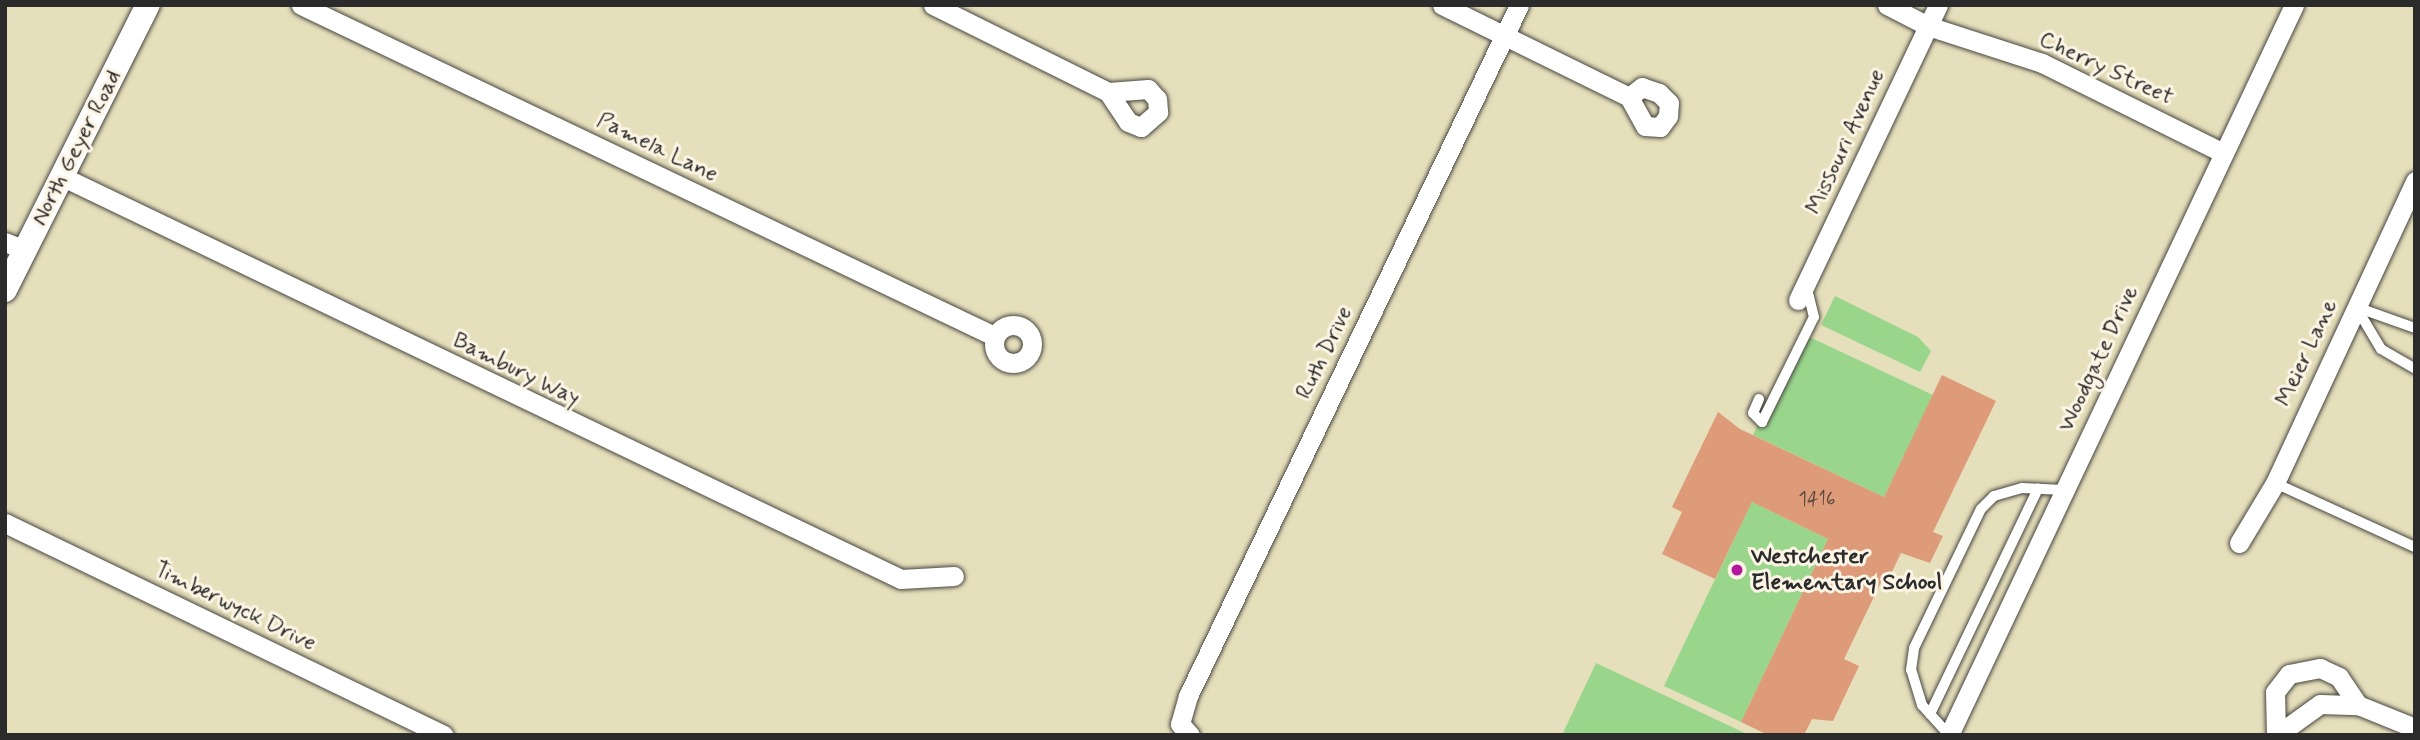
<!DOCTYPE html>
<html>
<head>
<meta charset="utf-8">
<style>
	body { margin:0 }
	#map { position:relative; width:2420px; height:740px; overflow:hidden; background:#e6dfbb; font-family:Mynerve,sans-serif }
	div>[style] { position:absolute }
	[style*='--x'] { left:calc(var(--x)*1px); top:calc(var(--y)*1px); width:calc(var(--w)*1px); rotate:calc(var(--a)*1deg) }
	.green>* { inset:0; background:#99d68c }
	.building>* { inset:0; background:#de9b79 }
	.roads { filter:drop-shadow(0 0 2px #474641) drop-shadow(0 0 2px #474641) }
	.service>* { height:10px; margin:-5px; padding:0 5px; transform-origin:5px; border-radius:5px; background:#fff }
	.minor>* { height:19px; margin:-9.5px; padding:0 9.5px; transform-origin:9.5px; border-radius:9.5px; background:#fff }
	.minor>.ring { margin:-9.5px; padding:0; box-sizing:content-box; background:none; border:19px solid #fff; border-radius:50% }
	.tertiary>* { height:24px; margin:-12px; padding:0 12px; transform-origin:12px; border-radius:12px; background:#fff }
	.dots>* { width:19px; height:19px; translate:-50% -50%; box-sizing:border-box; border:4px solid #fcf5e5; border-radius:50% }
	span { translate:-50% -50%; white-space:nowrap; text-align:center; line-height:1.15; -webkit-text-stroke:6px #fcf5e5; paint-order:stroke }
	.number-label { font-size:19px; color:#58473e }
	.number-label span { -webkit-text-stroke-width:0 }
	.street-label { font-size:23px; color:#2b2b2b }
	.poi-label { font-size:23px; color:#2b2b2b; font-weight:700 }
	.left { translate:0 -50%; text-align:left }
	.frame { position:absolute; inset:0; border:7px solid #2b2b2b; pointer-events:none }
</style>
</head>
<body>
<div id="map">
	<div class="green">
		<div style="clip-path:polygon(1835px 296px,1918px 337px,1931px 351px,1920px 372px,1821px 325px)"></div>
		<div style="clip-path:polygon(1801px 333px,1933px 395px,1884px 497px,1753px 435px)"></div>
		<div style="clip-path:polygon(1752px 502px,1828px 539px,1741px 722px,1664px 686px)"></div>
		<div style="clip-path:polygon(1596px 663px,1749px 735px,1562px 735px)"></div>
	</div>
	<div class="building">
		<div style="clip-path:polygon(1942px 375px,1996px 401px,1933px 532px,1943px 536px,1930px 563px,1901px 553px,1888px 580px,1883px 578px,1844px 659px,1859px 666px,1833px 721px,1812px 719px,1804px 735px,1768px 735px,1741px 722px,1828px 539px,1752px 502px,1715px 579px,1662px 554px,1682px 512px,1672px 507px,1718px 412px,1740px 429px,1884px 497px)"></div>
	</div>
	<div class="roads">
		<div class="service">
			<div style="--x:2356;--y:307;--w:49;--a:59.2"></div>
			<div style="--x:2381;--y:349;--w:39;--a:30"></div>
			<div style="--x:2356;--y:307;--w:63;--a:19.6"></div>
			<div style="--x:1759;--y:399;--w:15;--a:113"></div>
			<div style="--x:1753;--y:413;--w:13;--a:45"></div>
			<div style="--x:1762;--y:422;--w:117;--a:-63.7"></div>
			<div style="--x:1814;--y:317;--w:34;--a:-104"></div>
			<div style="--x:2275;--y:483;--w:154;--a:24.6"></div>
			<div style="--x:1930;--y:714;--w:250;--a:-64.4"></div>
			<div style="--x:1949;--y:735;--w:40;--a:-132"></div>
			<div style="--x:1922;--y:705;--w:37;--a:-107"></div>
			<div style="--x:1911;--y:670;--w:22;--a:-82"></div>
			<div style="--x:1914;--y:648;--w:154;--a:-64.3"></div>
			<div style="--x:1981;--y:509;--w:18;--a:-45"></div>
			<div style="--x:1994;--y:496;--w:29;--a:-16"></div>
			<div style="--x:2022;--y:488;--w:42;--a:2.7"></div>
		</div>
		<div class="minor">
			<div style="--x:301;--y:5;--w:766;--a:25.53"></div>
			<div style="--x:933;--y:5;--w:195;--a:26.4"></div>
			<div style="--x:1108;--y:92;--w:36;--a:56"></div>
			<div style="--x:1128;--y:122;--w:14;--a:21"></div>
			<div style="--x:1141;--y:127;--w:23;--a:-41"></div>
			<div style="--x:1158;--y:112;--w:13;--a:-94"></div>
			<div style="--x:1157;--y:99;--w:13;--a:-132"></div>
			<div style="--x:1148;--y:89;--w:40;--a:175.7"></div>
			<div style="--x:1442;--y:5;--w:208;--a:26.2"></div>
			<div style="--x:1629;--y:97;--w:33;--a:61"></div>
			<div style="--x:1645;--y:126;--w:15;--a:4"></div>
			<div style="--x:1660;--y:127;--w:14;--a:-54"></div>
			<div style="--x:1668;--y:116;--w:13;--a:-86"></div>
			<div style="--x:1669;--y:103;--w:14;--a:-135"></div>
			<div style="--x:1659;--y:93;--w:18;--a:-161"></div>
			<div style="--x:1642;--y:87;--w:16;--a:142"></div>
			<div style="--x:1887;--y:5;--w:46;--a:27.1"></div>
			<div style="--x:1928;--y:26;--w:120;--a:18"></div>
			<div style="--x:2042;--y:63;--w:202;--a:26.4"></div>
			<div style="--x:63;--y:177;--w:929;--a:25.63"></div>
			<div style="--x:901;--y:579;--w:53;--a:-3.2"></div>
			<div style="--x:5;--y:242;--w:22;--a:22"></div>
			<div style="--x:1798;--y:300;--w:327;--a:-64.6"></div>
			<div class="ring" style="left:994px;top:325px;width:19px;height:19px"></div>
			<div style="--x:5;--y:523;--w:487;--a:25.8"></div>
			<div style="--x:2239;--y:543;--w:70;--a:-59"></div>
			<div style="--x:2275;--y:483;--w:333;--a:-65.1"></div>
			<div style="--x:1190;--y:735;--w:15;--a:-132"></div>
			<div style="--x:1180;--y:724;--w:29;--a:-74"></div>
			<div style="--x:1188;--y:696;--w:766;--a:-64.4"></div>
			<div style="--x:1949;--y:735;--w:807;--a:-64.7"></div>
			<div style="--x:2276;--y:735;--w:43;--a:-91.3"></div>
			<div style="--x:2275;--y:692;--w:23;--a:-52"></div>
			<div style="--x:2289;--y:674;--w:32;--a:-11"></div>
			<div style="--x:2320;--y:668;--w:21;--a:25"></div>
			<div style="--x:2339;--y:677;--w:34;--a:56"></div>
			<div style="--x:2277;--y:735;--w:53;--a:-35.8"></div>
			<div style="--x:2320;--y:704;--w:38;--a:2"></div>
			<div style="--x:2358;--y:705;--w:61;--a:22"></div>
		</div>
		<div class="tertiary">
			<div style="--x:5;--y:290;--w:319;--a:-63.4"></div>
		</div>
	</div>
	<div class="dots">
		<div style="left:1737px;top:570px;background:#b5179e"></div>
	</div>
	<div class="number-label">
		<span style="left:1817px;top:500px">1416</span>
	</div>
	<div class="street-label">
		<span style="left:2106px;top:69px;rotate:25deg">Cherry Street</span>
		<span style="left:1846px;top:142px;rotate:-65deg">Missouri Avenue</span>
		<span style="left:77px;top:148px;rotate:-63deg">North Geyer Road</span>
		<span style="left:657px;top:148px;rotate:26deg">Pamela Lane</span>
		<span style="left:1325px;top:353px;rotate:-64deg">Ruth Drive</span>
		<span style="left:2307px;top:353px;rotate:-65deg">Meier Lane</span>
		<span style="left:2099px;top:359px;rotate:-65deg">Woodgate Drive</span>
		<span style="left:516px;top:370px;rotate:26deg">Bambury Way</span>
		<span style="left:235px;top:607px;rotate:26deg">Timberwyck Drive</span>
	</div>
	<div class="poi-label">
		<span class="left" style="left:1751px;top:570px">Westchester<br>Elementary School</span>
	</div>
	<div class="frame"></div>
</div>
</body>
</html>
